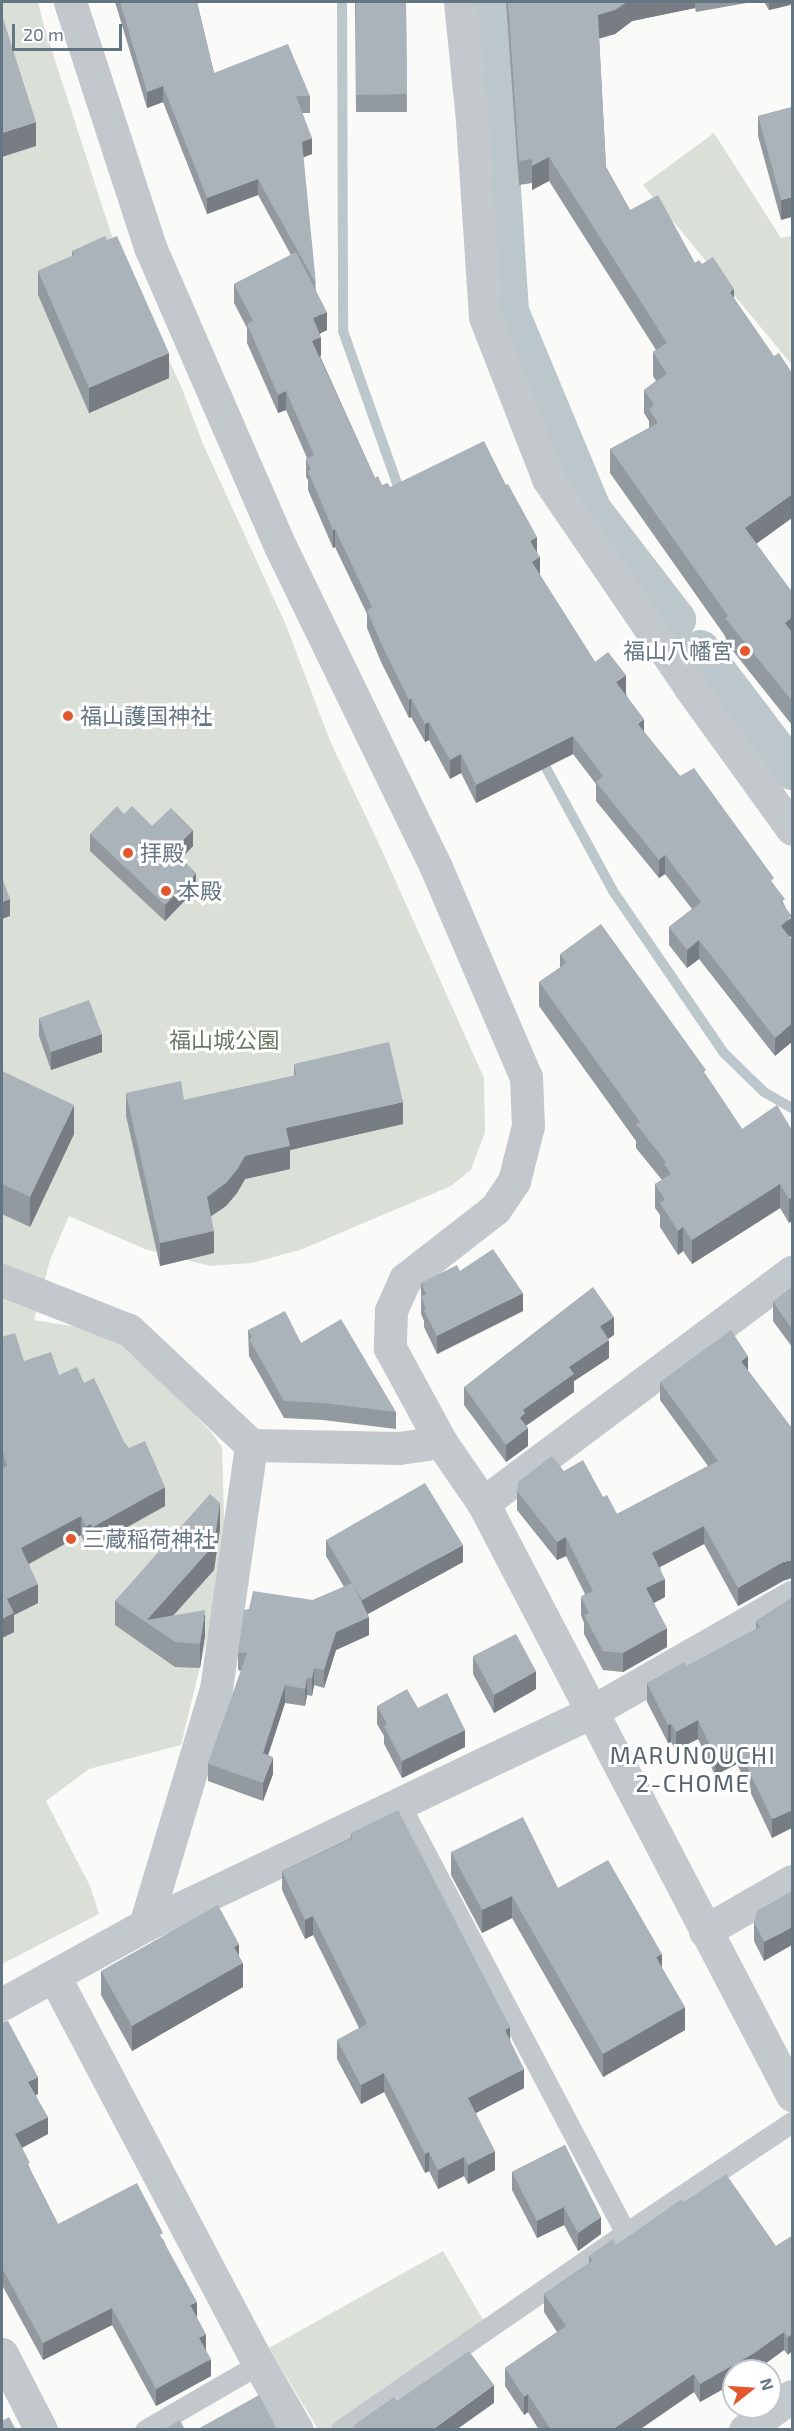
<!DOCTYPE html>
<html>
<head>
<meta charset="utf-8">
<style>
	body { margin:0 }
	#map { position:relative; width:794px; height:2431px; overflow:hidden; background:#fafaf8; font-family:"Exo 2","Noto Sans JP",sans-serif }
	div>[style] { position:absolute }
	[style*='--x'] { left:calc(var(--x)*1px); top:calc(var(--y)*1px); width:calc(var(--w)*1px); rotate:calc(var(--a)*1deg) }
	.green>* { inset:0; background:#dadfd7 }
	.stream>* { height:10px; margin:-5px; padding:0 5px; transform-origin:5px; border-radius:5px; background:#bbc7cb }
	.canal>* { height:39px; margin:-19.5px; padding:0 19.5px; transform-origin:19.5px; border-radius:19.5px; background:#bbc7cb }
	.service>* { height:21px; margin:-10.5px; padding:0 10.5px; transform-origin:10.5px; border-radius:10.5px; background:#c3c8cc }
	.minor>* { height:33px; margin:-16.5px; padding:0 16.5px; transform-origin:16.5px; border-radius:16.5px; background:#c3c8cc }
	.tertiary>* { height:33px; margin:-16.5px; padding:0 16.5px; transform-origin:16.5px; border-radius:16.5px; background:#c3c8cc }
	.wall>* { inset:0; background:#929a9f }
	.shaded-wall>* { inset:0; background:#777d82 }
	.building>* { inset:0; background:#aab3b9 }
	.dots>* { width:16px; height:16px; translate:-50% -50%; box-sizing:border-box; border:3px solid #fff; border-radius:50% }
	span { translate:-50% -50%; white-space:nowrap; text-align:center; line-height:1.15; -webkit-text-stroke:6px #fff; paint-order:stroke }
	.poi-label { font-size:22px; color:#657683 }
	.right { translate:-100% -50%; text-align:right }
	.left { translate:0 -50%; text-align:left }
	.park-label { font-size:22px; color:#687a64 }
	.neighbourhood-label { font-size:24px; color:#57646e; letter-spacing:1.5px }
	.frame { position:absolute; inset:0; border:3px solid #657683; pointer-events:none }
	.north { position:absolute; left:722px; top:2359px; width:60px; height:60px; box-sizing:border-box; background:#fff; border:2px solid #c1c8cd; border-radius:50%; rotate:73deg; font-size:16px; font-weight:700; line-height:24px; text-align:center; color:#657683 }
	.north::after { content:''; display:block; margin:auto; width:21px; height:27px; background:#e4572e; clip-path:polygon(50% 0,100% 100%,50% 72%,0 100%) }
	.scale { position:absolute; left:12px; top:24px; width:110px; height:27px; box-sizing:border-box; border:3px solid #657683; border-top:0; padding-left:8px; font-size:18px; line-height:21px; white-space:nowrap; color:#657683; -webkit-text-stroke:4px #fff; paint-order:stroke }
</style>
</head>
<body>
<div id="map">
	<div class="green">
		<div style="clip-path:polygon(2px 2px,38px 2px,44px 26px,117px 252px,181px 386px,203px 444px,286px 625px,330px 741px,379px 844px,484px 1078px,485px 1132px,471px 1170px,451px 1186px,300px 1250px,251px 1263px,210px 1266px,145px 1249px,69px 1216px,50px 1260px,34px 1320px,83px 1328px,120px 1345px,176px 1395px,210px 1431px,222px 1447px,225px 1549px,218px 1593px,181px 1745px,89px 1769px,46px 1801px,90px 1886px,99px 1914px,2px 1964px)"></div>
		<div style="clip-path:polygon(714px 133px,781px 238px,792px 236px,792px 365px,643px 185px)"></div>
		<div style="clip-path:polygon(443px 2251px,485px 2323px,331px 2429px,318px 2429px,269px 2348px)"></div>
	</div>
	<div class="stream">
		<div style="--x:342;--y:2;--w:329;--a:89.8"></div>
		<div style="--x:343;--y:331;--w:174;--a:70.5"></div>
		<div style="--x:539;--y:755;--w:155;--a:61.4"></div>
		<div style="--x:613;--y:891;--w:196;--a:55.6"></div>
		<div style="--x:724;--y:1053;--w:56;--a:44.3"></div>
		<div style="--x:764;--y:1092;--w:32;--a:30"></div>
	</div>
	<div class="canal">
		<div style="--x:489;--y:2;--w:310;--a:86.3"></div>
		<div style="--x:509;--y:311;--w:216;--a:67.4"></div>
		<div style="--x:592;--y:510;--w:138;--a:52.4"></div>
		<div style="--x:700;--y:649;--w:152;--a:52.8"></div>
	</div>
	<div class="service">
		<div style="--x:399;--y:1803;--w:486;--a:62.2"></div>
		<div style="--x:145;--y:2430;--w:132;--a:-30.1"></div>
		<div style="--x:341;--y:2430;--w:346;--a:-34.7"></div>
		<div style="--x:626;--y:2233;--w:200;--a:-33.8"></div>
	</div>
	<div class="minor">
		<div style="--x:460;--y:2;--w:120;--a:84.2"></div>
		<div style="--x:472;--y:121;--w:196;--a:86.2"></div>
		<div style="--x:485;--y:317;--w:174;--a:68.7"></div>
		<div style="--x:548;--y:479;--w:250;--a:55.7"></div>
		<div style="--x:689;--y:686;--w:176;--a:54.2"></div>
		<div style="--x:2;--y:1280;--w:136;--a:21.5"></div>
		<div style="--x:129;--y:1330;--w:168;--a:43.3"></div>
		<div style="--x:251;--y:1445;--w:148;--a:1.2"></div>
		<div style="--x:399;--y:1448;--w:42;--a:-8.1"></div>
		<div style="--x:483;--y:1503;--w:386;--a:-36.8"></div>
		<div style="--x:591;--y:1712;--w:232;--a:-29.8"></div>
		<div style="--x:145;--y:1925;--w:246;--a:-73.3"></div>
		<div style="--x:216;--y:1689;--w:246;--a:-81.8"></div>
		<div style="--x:705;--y:1931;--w:100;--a:-29.9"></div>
		<div style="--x:54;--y:1976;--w:439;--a:62.2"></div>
		<div style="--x:259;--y:2364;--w:76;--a:60.1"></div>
		<div style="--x:2;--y:2354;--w:85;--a:62.8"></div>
	</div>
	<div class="tertiary">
		<div style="--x:70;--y:2;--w:258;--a:71.9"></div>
		<div style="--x:150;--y:247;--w:328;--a:66.5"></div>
		<div style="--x:281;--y:548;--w:352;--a:64.1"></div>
		<div style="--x:435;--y:865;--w:231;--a:66.8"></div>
		<div style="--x:526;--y:1077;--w:49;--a:87.7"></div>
		<div style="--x:528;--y:1126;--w:57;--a:104.3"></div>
		<div style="--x:514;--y:1181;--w:34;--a:124"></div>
		<div style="--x:495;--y:1209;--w:114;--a:142.1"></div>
		<div style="--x:405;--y:1279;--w:35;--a:114"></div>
		<div style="--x:391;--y:1311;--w:37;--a:92"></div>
		<div style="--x:390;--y:1348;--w:107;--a:61.5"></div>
		<div style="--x:441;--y:1442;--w:74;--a:55.5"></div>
		<div style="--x:483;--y:1503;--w:668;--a:62.44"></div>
		<div style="--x:2;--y:2004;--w:163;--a:-28.9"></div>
		<div style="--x:145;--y:1925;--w:494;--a:-25.5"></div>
		<div style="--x:745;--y:2430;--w:58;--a:-35.9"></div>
	</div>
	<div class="wall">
		<div style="clip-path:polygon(115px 2px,197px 2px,214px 73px,310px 96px,310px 113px,302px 113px,312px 154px,303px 157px,316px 291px,327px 330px,319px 334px,321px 356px,320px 356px,375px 478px,382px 485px,390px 487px,537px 551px,540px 575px,595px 662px,626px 694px,644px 732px,680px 776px,774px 885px,785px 906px,792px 935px,790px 937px,775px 1056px,699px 959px,687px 968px,669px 945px,669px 927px,692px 909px,665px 874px,659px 878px,596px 801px,596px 784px,573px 754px,476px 803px,461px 773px,450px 779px,429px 740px,425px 742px,411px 717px,409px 718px,381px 662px,367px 628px,367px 614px,335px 547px,333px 548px,308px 490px,308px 480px,306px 477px,306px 459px,307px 458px,286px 410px,278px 413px,247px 343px,247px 328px,234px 303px,234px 284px,291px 255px,258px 195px,207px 214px,163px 102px,147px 108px)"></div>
		<div style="clip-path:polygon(355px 2px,406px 2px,407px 112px,356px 112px)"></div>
		<div style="clip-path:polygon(506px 2px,752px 2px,696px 12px,695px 8px,632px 21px,615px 34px,599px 38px,606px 167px,630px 210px,695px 263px,702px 264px,734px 298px,756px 544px,792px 592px,792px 725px,725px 641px,725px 636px,610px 473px,610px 449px,649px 428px,649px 421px,644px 413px,644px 390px,656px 381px,653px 376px,653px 352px,656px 350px,549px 181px,532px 190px,532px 183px,519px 185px)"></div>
		<div style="clip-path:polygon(764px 2px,792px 2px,790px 5px,769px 10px)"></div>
		<div style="clip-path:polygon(792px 107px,781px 220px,758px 136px,758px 116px)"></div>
		<div style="clip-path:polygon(107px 240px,169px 378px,89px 413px,38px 295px,38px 271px,72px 256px,72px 251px)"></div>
		<div style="clip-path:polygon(124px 814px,193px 846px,181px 858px,196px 889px,165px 921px,90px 851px,90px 834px)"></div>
		<div style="clip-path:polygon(560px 954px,706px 1075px,742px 1129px,792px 1130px,789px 1223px,780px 1208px,692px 1264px,683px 1251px,678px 1255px,660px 1227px,660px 1215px,655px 1208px,655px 1184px,662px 1180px,636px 1148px,636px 1141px,539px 1006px,539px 982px,560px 968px)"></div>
		<div style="clip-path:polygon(39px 1018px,102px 1052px,51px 1070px,39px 1036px)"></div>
		<div style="clip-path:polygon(294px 1064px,403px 1124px,290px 1150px,290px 1169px,245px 1179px,237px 1193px,226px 1206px,211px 1216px,214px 1253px,160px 1266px,126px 1116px,126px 1093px,184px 1100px,294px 1076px)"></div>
		<div style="clip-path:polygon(2px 1071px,74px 1134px,30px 1227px,2px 1214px)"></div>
		<div style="clip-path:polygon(460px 1271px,523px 1311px,437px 1354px,424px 1327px,424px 1321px,421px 1314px,421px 1283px)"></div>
		<div style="clip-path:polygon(792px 1287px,792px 1347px,773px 1321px,773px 1302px)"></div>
		<div style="clip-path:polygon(248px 1330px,301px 1343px,396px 1412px,396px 1429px,323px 1420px,284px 1418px,249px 1356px)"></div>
		<div style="clip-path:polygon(614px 1335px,608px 1339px,609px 1358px,574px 1381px,574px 1392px,526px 1426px,528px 1446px,506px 1462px,464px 1405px,464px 1387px)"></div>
		<div style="clip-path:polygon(2px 1337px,24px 1361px,59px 1375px,84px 1383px,124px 1442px,165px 1506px,93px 1546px,91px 1543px,86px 1546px,81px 1535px,29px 1564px,38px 1603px,14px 1615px,14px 1632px,2px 1638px)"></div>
		<div style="clip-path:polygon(748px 1370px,783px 1581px,738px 1606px,704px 1544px,660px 1567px,665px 1597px,654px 1603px,667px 1647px,623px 1672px,603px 1670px,584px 1634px,584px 1623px,581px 1615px,581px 1597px,585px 1594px,566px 1556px,557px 1560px,517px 1510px,517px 1491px,564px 1471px,603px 1497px,617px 1514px,708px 1466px,660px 1400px,660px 1382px)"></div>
		<div style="clip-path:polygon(220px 1528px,214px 1570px,173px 1616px,205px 1635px,200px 1668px,175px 1667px,115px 1625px,115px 1601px)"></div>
		<div style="clip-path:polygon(326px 1540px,463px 1562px,368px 1614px,369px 1635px,336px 1650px,324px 1688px,314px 1685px,312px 1696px,307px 1695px,305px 1706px,285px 1703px,268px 1755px,273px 1774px,263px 1801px,208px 1781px,208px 1764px,241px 1671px,238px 1670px,238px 1653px,313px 1600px,344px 1587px,326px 1556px)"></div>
		<div style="clip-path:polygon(792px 1598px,772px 1838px,737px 1764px,715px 1775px,698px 1739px,676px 1750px,671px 1742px,668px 1743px,647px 1702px,647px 1683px,687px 1666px,756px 1629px,756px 1621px)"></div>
		<div style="clip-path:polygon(473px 1656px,536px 1689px,494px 1713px,473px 1674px)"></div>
		<div style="clip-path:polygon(377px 1706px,418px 1708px,465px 1747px,402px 1778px,384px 1744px,384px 1736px,377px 1724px)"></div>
		<div style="clip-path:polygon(351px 1833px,510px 2040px,524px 2088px,476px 2113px,495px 2170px,468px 2184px,464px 2176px,438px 2189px,429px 2171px,425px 2173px,384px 2092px,361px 2104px,337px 2059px,337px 2040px,359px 2028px,313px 1935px,305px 1939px,282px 1890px,282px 1871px,351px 1838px)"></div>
		<div style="clip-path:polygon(451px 1852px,558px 1888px,662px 1968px,685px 2030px,603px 2077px,512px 1918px,482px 1933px,451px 1875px)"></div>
		<div style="clip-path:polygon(792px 1891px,764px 1961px,754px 1941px,754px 1922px)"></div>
		<div style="clip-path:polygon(239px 1956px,243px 1987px,132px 2051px,101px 1995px,101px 1971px)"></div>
		<div style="clip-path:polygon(2px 2022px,38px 2094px,36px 2095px,48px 2134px,22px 2148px,30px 2169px,58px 2224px,163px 2239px,197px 2318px,206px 2350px,211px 2376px,156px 2406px,112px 2325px,43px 2360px,2px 2285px)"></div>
		<div style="clip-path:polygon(565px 2145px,601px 2234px,578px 2251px,564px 2225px,537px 2238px,512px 2190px,512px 2172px)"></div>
		<div style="clip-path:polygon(684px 2202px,776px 2246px,792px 2236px,788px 2355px,784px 2350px,755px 2371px,734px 2371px,734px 2383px,700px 2402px,694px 2392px,639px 2430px,539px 2430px,528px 2412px,524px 2415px,505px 2386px,505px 2368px,557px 2332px,544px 2312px,544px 2294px,589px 2263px,589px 2256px,616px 2245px)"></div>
	</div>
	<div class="shaded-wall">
		<div style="clip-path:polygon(627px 2px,695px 2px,695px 8px,632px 21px,615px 34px,598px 39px,598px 15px)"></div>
		<div style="clip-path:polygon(769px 2px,792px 2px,790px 5px,769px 10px)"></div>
		<div style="clip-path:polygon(163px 86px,163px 102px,147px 108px,147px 92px)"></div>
		<div style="clip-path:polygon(36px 122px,36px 146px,2px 157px,2px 133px)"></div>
		<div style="clip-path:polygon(312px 138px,312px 154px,302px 158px,302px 142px)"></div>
		<div style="clip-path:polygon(549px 157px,549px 181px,532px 190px,532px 166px)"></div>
		<div style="clip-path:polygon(258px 179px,258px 195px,207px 214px,207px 198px)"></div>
		<div style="clip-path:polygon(792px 197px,792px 217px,781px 220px,781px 200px)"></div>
		<div style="clip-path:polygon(734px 289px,734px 313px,730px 292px)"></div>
		<div style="clip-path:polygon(327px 312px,327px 330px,313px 337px,313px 318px)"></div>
		<div style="clip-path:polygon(321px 337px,321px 356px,312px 360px,312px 341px)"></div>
		<div style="clip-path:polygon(169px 353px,169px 378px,89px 413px,89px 388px)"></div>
		<div style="clip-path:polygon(286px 391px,286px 410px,278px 413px,278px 395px)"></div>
		<div style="clip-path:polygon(792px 494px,792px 518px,745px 552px,745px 528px)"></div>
		<div style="clip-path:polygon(335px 529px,335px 547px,333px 548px,333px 530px)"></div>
		<div style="clip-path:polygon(537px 537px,537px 556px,530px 541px)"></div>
		<div style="clip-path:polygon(540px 557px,540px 576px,532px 562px)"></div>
		<div style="clip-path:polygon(792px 617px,792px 641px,785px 623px)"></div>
		<div style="clip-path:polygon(626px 675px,626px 694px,616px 701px,616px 682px)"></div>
		<div style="clip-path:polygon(411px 698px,411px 717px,409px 718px,409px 700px)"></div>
		<div style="clip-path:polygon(644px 719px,644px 738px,638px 724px)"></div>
		<div style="clip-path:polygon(429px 722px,429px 740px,425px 742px,425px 724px)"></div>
		<div style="clip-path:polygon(573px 736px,573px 754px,476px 803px,476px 785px)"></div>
		<div style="clip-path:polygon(461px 754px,461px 773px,450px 779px,450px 760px)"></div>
		<div style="clip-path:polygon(193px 830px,193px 846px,173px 867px,173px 850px)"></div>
		<div style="clip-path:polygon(665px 855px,665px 874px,659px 878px,659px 860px)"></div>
		<div style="clip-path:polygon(196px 873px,196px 889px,165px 921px,165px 905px)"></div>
		<div style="clip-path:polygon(10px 899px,10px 916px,2px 919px,2px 902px)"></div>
		<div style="clip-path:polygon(792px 917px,792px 935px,781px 944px,781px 926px)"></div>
		<div style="clip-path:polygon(699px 940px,699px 959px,687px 968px,687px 950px)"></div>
		<div style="clip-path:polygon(792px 1023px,792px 1042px,775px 1056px,775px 1038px)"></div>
		<div style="clip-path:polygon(102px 1034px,102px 1052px,51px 1070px,51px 1052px)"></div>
		<div style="clip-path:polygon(403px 1102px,403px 1124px,290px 1150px,290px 1169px,245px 1179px,237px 1193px,226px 1206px,207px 1219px,207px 1197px,245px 1156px,286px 1128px)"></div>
		<div style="clip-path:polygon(74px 1105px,74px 1134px,30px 1227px,30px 1197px)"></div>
		<div style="clip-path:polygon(780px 1184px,780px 1208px,692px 1264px,692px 1240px)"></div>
		<div style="clip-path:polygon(792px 1197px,792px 1221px,789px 1223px,789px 1199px)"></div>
		<div style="clip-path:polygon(683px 1227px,683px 1251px,678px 1255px,678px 1231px)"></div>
		<div style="clip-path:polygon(214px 1231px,214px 1253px,160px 1266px,160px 1243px)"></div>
		<div style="clip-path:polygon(523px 1293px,523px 1311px,437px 1354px,437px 1336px)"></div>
		<div style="clip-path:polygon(614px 1317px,614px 1335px,600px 1344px,600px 1326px)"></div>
		<div style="clip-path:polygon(609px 1340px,609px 1358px,574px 1381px,574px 1392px,525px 1426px,528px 1428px,528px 1446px,506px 1462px,506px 1445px,523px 1410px,569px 1367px)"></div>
		<div style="clip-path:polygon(748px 1356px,748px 1375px,741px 1361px)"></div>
		<div style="clip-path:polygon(165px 1487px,165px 1506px,93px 1546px,93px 1527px)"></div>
		<div style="clip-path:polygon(220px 1503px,220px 1528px,214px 1570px,159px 1631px,147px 1620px)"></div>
		<div style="clip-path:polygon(81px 1516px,81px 1535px,21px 1568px,21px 1548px)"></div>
		<div style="clip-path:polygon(91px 1524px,91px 1543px,86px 1546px,86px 1526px)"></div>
		<div style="clip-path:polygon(704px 1526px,704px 1544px,652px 1571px,652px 1553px)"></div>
		<div style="clip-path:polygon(566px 1537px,566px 1556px,557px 1560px,557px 1542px)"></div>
		<div style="clip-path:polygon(463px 1545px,463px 1562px,362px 1617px,362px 1600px)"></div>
		<div style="clip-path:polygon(792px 1560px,792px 1578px,783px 1581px,738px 1606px,738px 1588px,783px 1562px)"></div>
		<div style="clip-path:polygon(665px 1579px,665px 1597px,646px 1607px,646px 1588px)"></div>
		<div style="clip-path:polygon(38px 1584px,38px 1603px,14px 1615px,14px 1632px,2px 1638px,2px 1619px,7px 1599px)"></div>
		<div style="clip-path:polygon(205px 1610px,205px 1635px,200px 1668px,200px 1644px)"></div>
		<div style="clip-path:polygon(369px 1617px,369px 1635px,336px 1650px,324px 1688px,324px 1670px,336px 1632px)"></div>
		<div style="clip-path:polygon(667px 1628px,667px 1647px,623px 1672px,623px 1653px)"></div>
		<div style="clip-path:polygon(314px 1668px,314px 1685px,312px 1696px,312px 1678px)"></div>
		<div style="clip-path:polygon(536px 1671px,536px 1689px,494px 1713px,494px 1695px)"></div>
		<div style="clip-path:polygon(307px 1678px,307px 1695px,305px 1706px,305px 1689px)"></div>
		<div style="clip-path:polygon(285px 1685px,285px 1703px,263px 1771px,263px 1753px)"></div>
		<div style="clip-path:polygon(698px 1720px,698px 1739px,676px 1750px,676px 1732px)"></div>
		<div style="clip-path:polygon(671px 1724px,671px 1742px,668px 1743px,668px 1725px)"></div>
		<div style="clip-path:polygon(465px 1730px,465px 1747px,402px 1778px,402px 1761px)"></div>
		<div style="clip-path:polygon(737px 1746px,737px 1764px,715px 1775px,715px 1756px)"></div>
		<div style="clip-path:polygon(273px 1757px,273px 1774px,263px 1801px,263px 1783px)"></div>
		<div style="clip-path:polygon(792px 1810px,792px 1828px,772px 1838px,772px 1819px)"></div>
		<div style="clip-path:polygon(512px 1896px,512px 1918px,482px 1933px,482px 1910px)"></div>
		<div style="clip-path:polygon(313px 1916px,313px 1935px,305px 1939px,305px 1920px)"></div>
		<div style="clip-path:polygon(792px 1927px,792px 1945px,764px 1961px,764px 1942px)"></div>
		<div style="clip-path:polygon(239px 1944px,239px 1965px,243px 1963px,243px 1987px,132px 2051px,132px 2026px,234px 1947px)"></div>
		<div style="clip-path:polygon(662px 1954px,662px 1977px,656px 1957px)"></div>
		<div style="clip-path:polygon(685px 2007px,685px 2030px,603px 2077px,603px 2054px)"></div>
		<div style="clip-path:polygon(510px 2027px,510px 2046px,505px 2030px)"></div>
		<div style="clip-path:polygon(524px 2069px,524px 2088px,468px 2117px,468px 2098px)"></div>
		<div style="clip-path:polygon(384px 2073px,384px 2092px,361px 2104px,361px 2085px)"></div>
		<div style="clip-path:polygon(38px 2077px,38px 2094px,28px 2099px,28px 2082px)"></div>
		<div style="clip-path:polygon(48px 2117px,48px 2134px,15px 2151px,15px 2134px)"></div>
		<div style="clip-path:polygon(495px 2151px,495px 2170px,468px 2184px,468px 2165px)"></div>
		<div style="clip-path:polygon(429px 2152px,429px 2171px,425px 2173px,425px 2154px)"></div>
		<div style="clip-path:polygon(464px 2157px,464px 2176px,438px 2189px,438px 2170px)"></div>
		<div style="clip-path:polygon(564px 2207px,564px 2225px,537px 2238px,537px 2221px)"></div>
		<div style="clip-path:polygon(601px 2217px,601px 2234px,578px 2251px,578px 2233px)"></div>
		<div style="clip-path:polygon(197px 2302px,197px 2318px,190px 2305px)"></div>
		<div style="clip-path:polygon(112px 2308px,112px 2325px,43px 2360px,43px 2343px)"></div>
		<div style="clip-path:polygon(784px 2332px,784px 2350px,755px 2371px,734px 2371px,734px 2383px,700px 2402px,700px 2384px)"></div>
		<div style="clip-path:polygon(792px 2333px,792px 2351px,788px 2355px,788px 2337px)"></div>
		<div style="clip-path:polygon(206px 2334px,206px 2351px,199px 2338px)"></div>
		<div style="clip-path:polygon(211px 2359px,211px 2376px,156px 2406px,156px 2389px)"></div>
		<div style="clip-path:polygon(694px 2374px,694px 2392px,639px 2430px,612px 2430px)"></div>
		<div style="clip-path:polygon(494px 2385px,494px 2403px,456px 2430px,432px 2430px)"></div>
		<div style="clip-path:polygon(528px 2394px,528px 2412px,524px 2415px,524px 2397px)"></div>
	</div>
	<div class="building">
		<div style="clip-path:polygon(120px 2px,197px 2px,214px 73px,288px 44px,310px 96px,296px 96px,312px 138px,302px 142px,316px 284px,258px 179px,207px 198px,163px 86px,147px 92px)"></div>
		<div style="clip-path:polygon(356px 2px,406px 2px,407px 94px,356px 95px)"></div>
		<div style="clip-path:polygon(508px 2px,627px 2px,615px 10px,598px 15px,606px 167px,630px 210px,658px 195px,695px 263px,699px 260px,702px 264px,713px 257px,734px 289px,730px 292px,774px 356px,779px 353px,792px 373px,792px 494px,745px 528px,792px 592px,792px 617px,785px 623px,792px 632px,792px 701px,725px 618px,728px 616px,610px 449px,658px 423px,649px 409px,654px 405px,644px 390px,667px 374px,653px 352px,667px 343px,549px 157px,532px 166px,532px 159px,519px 161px)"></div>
		<div style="clip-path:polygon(2px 15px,36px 122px,2px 133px)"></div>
		<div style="clip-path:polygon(792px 107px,792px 197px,781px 200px,758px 116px)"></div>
		<div style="clip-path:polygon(105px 236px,107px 240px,117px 236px,169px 353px,89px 388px,38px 271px,74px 255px,72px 251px)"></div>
		<div style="clip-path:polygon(296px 252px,327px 312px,313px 318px,321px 337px,312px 341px,375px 478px,378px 476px,382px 485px,388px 483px,390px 487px,484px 441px,506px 485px,508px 484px,537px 537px,530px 541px,540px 557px,532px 562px,595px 662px,608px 652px,626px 675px,616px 682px,644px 719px,638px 724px,680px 776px,694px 768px,774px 878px,771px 881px,785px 899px,781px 902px,792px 916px,781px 926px,792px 940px,792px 1023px,775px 1038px,699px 940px,687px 950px,669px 927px,701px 902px,665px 855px,659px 860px,596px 782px,603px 776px,573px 736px,476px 785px,461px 754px,450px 760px,429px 722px,425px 724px,411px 698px,409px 700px,381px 643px,367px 610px,372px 607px,335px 529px,333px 530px,308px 471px,311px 470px,306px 459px,314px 455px,286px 391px,278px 395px,247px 324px,253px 321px,234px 284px)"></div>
		<div style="clip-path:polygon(117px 806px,124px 814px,132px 806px,152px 826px,171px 808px,193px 830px,173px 850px,196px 873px,165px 905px,90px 834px)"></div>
		<div style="clip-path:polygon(2px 877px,10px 899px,2px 902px)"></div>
		<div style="clip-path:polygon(601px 924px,706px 1070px,704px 1072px,742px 1129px,777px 1105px,792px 1130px,792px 1197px,789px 1199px,780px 1184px,692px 1240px,683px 1227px,678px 1231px,660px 1203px,665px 1200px,655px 1184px,671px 1174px,664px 1164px,666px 1162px,636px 1124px,640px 1122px,539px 982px,566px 963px,560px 954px)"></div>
		<div style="clip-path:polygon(89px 1000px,102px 1034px,51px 1052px,39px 1018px)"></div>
		<div style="clip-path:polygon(389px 1042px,403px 1102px,286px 1128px,290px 1146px,245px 1156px,237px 1170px,226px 1183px,207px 1197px,214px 1231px,160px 1243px,126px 1093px,181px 1081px,184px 1100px,296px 1075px,294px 1064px)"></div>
		<div style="clip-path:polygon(2px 1071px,74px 1105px,30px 1197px,2px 1184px)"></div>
		<div style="clip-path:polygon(493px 1249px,523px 1293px,437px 1336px,424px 1310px,426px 1309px,421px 1297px,426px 1294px,421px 1283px,457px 1265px,460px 1271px)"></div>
		<div style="clip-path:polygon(593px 1287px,614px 1317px,600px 1326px,609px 1340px,569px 1367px,574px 1374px,523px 1410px,525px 1413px,520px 1418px,528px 1428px,506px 1445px,464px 1387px)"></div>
		<div style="clip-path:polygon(792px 1287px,792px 1329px,773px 1302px)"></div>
		<div style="clip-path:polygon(285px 1311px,301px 1343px,341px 1319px,396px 1412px,323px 1403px,284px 1401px,249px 1339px,252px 1337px,248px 1330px)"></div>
		<div style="clip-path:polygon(731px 1330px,748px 1356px,741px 1361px,792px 1428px,792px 1560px,783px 1562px,738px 1588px,704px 1526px,652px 1553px,665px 1579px,646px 1588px,667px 1628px,623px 1653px,603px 1651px,584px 1615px,589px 1613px,581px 1597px,593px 1591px,566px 1537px,557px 1542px,517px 1491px,518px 1482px,552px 1456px,564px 1471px,583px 1460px,603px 1497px,607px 1495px,617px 1514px,718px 1461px,660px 1382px)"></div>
		<div style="clip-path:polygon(15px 1333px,24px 1361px,51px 1352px,59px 1375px,77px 1367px,84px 1383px,94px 1378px,124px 1442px,129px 1448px,145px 1441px,165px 1487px,93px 1527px,91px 1524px,86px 1526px,81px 1516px,21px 1548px,38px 1584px,7px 1599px,14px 1613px,2px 1619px,2px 1469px,7px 1465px,2px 1450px,2px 1337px)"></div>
		<div style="clip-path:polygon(425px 1483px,463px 1545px,362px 1600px,326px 1540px)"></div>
		<div style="clip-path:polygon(210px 1494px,220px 1503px,214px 1545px,147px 1620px,205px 1610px,200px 1644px,175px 1642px,115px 1601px)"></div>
		<div style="clip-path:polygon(352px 1583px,369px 1617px,336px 1632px,324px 1670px,314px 1668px,312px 1678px,307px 1678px,305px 1689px,285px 1685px,263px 1753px,273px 1757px,263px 1783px,208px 1764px,247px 1653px,238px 1653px,244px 1610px,249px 1609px,253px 1591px,313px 1600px)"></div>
		<div style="clip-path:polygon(792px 1598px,792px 1810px,772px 1819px,737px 1746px,715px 1756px,698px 1720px,676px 1732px,671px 1724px,668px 1725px,647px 1683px,684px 1662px,687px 1666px,760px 1627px,756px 1621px)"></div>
		<div style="clip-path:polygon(516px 1634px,536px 1671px,494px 1695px,473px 1656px)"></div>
		<div style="clip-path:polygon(407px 1689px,418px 1708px,447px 1693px,465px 1730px,402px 1761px,384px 1726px,387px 1724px,377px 1706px)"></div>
		<div style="clip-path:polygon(398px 1810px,510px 2027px,505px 2030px,524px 2069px,468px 2098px,495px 2151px,468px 2165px,464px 2157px,438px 2170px,429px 2152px,425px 2154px,384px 2073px,361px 2085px,337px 2040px,367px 2024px,313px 1916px,305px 1920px,282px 1871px,353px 1838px,351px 1833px)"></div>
		<div style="clip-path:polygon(523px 1817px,558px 1888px,608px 1860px,662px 1954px,656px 1957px,685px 2007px,603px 2054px,512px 1896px,482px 1910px,451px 1852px)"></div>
		<div style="clip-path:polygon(792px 1891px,792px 1927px,764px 1942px,754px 1922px,757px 1911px)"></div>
		<div style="clip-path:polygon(218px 1905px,239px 1944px,234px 1947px,243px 1963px,132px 2026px,101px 1971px)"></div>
		<div style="clip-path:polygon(8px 2021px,38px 2077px,28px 2082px,48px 2117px,15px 2134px,30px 2163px,27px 2164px,58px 2224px,137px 2183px,163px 2233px,160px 2235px,197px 2302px,190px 2305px,206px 2334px,199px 2338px,211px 2359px,156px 2389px,112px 2308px,43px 2343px,2px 2268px,2px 2022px)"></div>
		<div style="clip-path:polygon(565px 2145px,601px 2217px,578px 2233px,564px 2207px,537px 2221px,512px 2172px)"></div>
		<div style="clip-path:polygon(726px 2174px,776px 2246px,792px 2236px,792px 2333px,788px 2337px,784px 2332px,753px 2354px,700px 2384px,694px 2374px,612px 2430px,551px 2430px,528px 2394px,524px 2397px,505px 2368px,566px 2326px,544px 2294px,592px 2261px,589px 2256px,613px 2239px,616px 2245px,682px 2199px,684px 2202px)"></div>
		<div style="clip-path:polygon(469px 2351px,494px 2385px,432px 2430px,356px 2430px,353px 2426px,394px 2397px,397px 2401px)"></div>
		<div style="clip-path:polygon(259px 2395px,278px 2430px,196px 2430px)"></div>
		<div style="clip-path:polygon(9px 2417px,16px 2430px,2px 2430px,2px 2421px)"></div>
		<div style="clip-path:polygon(180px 2420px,185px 2430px,163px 2430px)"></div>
	</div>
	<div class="dots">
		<div style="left:745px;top:651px;background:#e4572e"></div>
		<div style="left:68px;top:716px;background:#e4572e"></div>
		<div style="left:128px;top:853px;background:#e4572e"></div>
		<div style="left:166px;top:891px;background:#e4572e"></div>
		<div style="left:71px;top:1539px;background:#e4572e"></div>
	</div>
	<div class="poi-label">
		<span class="right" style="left:733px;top:651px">福山八幡宮</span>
		<span class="left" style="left:80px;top:716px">福山護国神社</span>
		<span class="left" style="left:140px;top:853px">拝殿</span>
		<span class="left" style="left:178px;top:891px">本殿</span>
		<span class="left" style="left:83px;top:1539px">三蔵稲荷神社</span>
	</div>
	<div class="park-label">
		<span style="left:224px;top:1040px">福山城公園</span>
	</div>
	<div class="neighbourhood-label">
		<span style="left:693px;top:1769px">MARUNOUCHI<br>2-CHOME</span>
	</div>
	<div class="frame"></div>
	<div class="north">N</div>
	<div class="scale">20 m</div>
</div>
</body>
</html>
